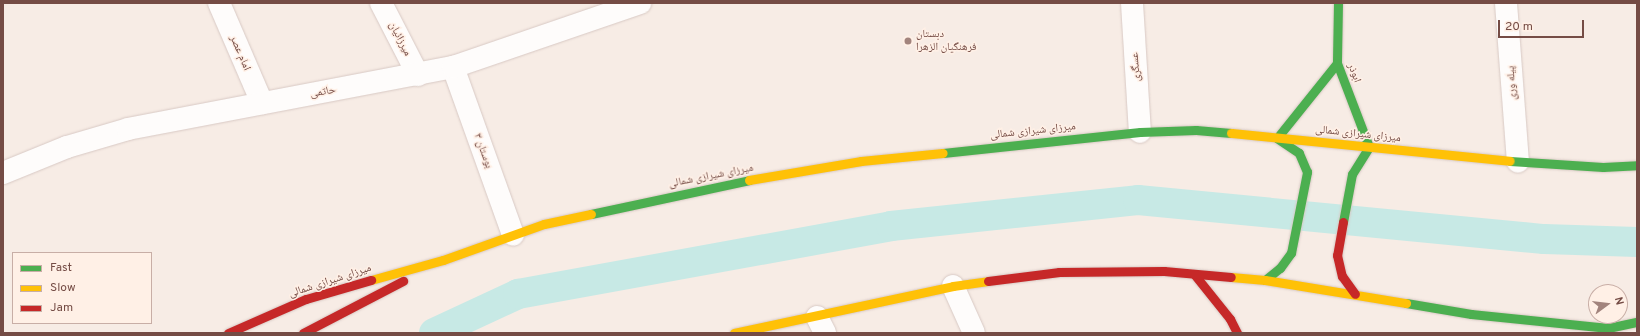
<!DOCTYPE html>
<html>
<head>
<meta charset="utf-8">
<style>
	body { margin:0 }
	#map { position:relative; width:1640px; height:336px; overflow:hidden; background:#f7ece5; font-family:Overpass,"Noto Naskh Arabic",sans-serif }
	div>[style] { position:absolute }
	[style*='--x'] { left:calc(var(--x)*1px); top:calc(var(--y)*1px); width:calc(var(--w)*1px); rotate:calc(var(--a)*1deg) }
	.canal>* { height:30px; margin:-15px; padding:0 15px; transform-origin:15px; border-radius:15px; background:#c7e9e5 }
	.roads { filter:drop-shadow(0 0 1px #d8c9c4) drop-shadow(0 0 1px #d8c9c4) }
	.street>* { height:22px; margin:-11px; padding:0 11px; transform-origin:11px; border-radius:11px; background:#fefcfb }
	.fast>* { height:9px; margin:-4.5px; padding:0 4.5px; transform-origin:4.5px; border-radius:4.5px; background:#4caf50 }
	.slow>* { height:9px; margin:-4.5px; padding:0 4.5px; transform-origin:4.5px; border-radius:4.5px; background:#ffc107 }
	.jam>* { height:9px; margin:-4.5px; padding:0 4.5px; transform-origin:4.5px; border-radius:4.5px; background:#c62828 }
	.dots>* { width:11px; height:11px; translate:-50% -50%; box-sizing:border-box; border:2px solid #fff0e6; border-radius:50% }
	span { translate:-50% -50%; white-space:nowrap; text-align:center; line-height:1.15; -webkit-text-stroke:3px #fff0e6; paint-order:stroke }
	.poi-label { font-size:11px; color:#754c45 }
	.left { translate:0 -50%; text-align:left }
	.street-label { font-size:11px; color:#754c45 }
	.frame { position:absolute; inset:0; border:4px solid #754c45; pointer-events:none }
	.legend { position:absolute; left:12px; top:252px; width:140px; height:72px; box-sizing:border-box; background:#fff0e6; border:1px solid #c8aea6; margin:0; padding:5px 7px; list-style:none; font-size:12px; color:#754c45 }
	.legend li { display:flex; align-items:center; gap:8px; height:20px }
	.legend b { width:20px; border:1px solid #c8aea6 }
	.north { position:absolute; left:1588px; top:284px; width:40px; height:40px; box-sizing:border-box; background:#fff0e6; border:1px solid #c8aea6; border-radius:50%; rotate:75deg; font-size:11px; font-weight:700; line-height:16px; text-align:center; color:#754c45 }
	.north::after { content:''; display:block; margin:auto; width:14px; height:18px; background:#a2847d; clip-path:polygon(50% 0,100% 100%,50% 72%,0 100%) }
	.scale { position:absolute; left:1498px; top:20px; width:86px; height:18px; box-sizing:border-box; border:2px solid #754c45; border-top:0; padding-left:5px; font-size:12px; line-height:14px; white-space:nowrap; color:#754c45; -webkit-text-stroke:3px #fff0e6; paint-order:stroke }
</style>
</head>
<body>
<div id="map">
	<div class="canal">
		<div style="--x:434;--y:333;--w:93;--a:-24.9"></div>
		<div style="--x:518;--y:294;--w:379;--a:-10.3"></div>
		<div style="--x:891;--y:226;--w:248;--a:-6"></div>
		<div style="--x:1138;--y:200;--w:408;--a:5.5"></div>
		<div style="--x:1544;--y:239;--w:93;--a:1.8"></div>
	</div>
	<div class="roads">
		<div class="street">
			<div style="--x:219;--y:3;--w:109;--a:66.7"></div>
			<div style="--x:381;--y:3;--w:81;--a:62.8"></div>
			<div style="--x:1132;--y:3;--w:129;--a:86.5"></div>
			<div style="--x:1506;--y:3;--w:159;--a:85.7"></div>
			<div style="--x:453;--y:67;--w:178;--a:70.3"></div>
			<div style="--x:3;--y:173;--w:69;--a:-22.1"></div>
			<div style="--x:67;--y:147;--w:64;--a:-16.4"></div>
			<div style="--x:128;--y:129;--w:331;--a:-10.8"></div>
			<div style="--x:453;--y:67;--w:198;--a:-18.9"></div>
			<div style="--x:953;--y:286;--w:51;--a:65.9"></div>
			<div style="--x:817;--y:317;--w:18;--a:63"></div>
		</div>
		<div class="fast">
			<div style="--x:1338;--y:3;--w:60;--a:91"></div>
			<div style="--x:1337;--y:63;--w:90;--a:69.1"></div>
			<div style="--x:1369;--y:147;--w:32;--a:122"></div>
			<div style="--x:1352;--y:174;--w:49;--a:100.6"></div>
			<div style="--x:943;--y:153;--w:198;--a:-6.1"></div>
			<div style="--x:1140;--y:132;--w:56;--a:-2"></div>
			<div style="--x:1196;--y:130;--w:35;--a:5"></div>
			<div style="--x:1510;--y:161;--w:93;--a:3.7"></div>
			<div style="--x:1603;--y:167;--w:34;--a:-3"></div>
			<div style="--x:591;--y:214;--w:162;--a:-12.1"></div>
			<div style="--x:1265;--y:280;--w:19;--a:-39"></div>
			<div style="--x:1280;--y:268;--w:19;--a:-54"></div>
			<div style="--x:1291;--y:253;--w:83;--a:-78.8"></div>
			<div style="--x:1307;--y:172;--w:21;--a:-113"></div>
			<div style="--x:1299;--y:153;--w:27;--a:-146"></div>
			<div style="--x:1277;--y:138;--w:96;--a:-51.3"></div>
			<div style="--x:1406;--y:303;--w:66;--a:9.6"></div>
			<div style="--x:1471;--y:314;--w:138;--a:5.8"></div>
			<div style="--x:1608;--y:328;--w:30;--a:-12"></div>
		</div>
		<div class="slow">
			<div style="--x:1231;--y:133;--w:280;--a:5.7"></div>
			<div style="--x:749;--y:180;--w:114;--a:-9.6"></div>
			<div style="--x:861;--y:161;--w:82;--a:-5.6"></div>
			<div style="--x:1231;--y:277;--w:34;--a:5"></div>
			<div style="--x:1265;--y:280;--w:143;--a:9.3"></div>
			<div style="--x:371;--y:280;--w:75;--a:-15.5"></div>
			<div style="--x:443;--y:260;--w:107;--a:-19.6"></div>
			<div style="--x:544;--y:224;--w:48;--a:-12"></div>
			<div style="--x:734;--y:333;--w:224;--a:-12.1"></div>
			<div style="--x:953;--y:286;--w:35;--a:-8"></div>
		</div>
		<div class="jam">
			<div style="--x:1343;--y:222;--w:34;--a:100"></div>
			<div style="--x:1337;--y:255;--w:22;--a:77"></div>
			<div style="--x:1342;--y:276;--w:22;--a:54"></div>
			<div style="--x:1194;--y:274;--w:58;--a:51.3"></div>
			<div style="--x:1230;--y:319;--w:16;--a:63"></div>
			<div style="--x:988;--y:281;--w:72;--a:-7.2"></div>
			<div style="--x:1059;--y:272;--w:105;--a:-0.5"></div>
			<div style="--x:1164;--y:271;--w:67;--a:5.1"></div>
			<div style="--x:228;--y:333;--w:85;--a:-23.6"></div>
			<div style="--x:306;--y:299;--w:68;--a:-16.3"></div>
			<div style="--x:303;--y:333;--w:113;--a:-27.5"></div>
		</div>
	</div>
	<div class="dots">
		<div style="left:908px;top:41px;background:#a2847d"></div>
	</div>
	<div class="poi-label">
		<span class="left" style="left:916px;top:41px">دبستان<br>فرهنگیان الزهرا</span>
	</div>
	<div class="street-label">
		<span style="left:400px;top:39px;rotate:63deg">میرزائیان</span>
		<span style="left:240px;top:53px;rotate:67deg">امام عصر</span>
		<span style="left:1136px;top:67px;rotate:-94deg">عسگری</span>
		<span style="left:1354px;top:73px;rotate:69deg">ابوذر</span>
		<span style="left:1512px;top:83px;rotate:-94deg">پیله وری</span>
		<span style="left:323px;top:92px;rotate:-10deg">حاتمی</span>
		<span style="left:1033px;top:131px;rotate:-6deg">میرزای شیرازی شمالی</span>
		<span style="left:1358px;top:134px;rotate:6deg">میرزای شیرازی شمالی</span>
		<span style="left:483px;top:151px;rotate:70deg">بوستان ۳</span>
		<span style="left:711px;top:176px;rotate:-11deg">میرزای شیرازی شمالی</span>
		<span style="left:330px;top:281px;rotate:-18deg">میرزای شیرازی شمالی</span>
	</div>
	<div class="frame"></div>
	<ul class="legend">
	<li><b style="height:5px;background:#4caf50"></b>Fast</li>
	<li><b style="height:5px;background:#ffc107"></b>Slow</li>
	<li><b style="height:5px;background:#c62828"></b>Jam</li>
	</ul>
	<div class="north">N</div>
	<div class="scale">20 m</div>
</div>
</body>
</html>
